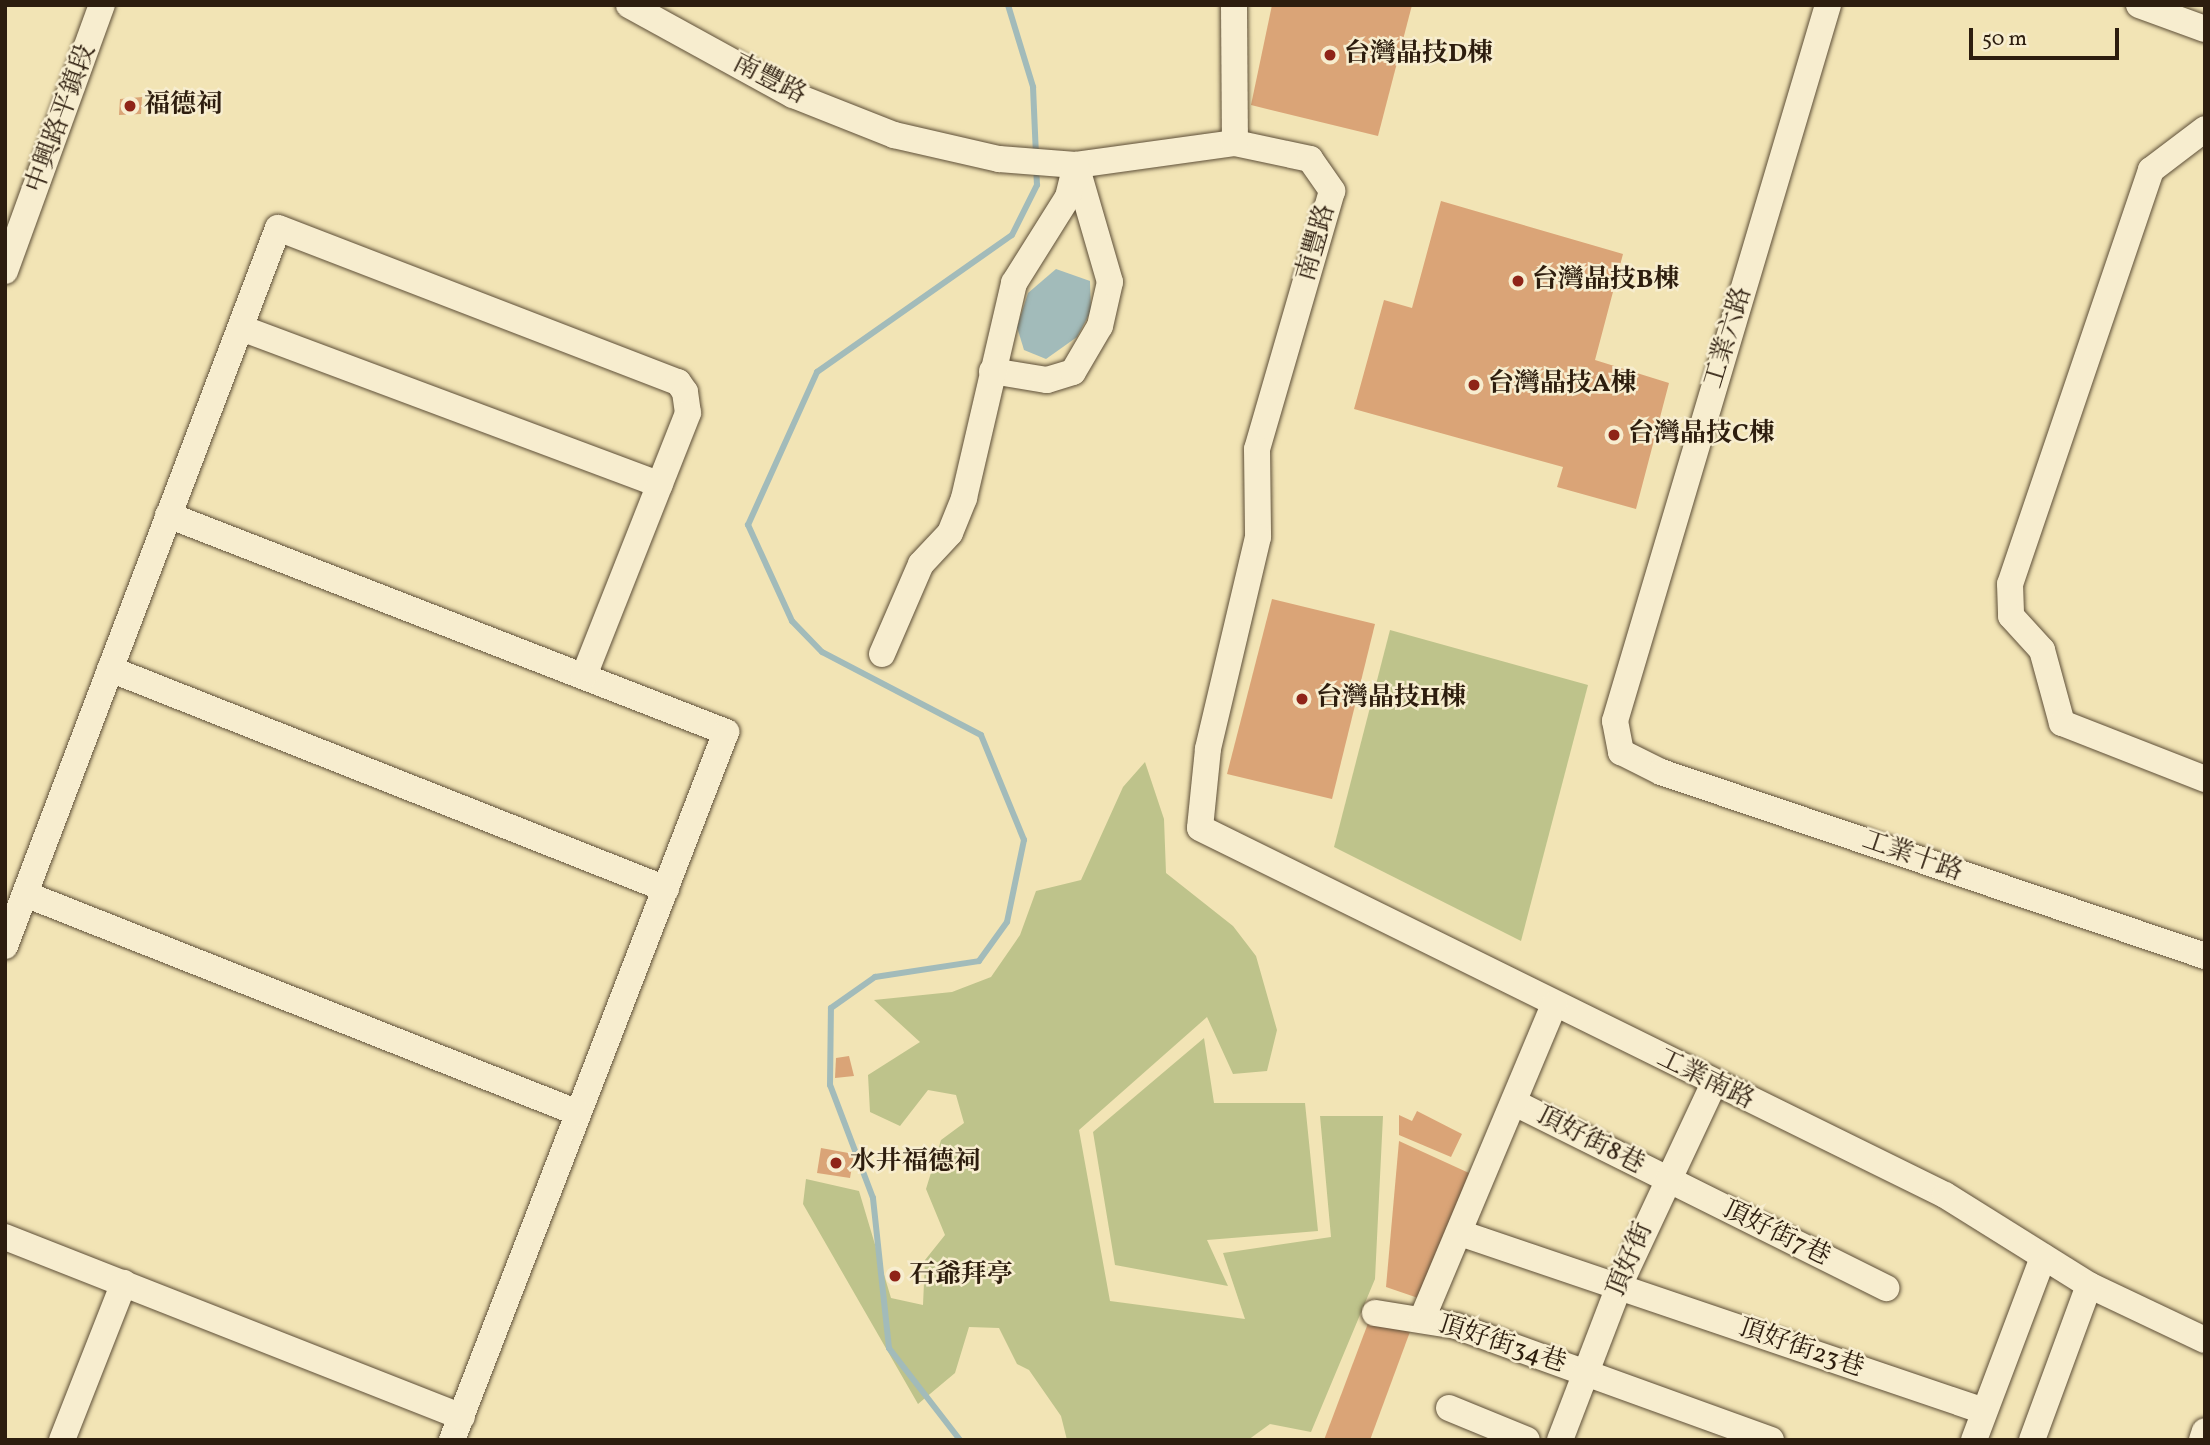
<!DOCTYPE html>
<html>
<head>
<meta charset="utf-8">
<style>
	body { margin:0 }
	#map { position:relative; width:2210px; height:1445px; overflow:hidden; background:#f2e4b5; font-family:Vollkorn,"Noto Serif TC",serif }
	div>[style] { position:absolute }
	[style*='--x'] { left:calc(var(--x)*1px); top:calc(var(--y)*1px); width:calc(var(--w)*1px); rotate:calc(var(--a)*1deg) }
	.green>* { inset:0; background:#bec38b }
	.water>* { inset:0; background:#a2bbba }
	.stream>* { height:6px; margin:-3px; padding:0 3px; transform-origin:3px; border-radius:3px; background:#a2bbba }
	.building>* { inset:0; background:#daa477 }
	.roads { filter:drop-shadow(0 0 2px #5e4f38) drop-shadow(0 0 2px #5e4f38) }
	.minor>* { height:26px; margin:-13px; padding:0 13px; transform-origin:13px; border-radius:13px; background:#f7edcf }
	.dots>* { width:19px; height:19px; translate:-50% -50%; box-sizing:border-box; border:4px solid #f7edcf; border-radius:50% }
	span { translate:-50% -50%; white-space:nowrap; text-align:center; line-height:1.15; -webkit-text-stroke:5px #f7edcf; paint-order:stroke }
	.poi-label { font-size:26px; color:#2d1d0e; font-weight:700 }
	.left { translate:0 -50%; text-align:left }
	.street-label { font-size:26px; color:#2d1d0e }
	.frame { position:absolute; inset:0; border:7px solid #2d1d0e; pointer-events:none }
	.scale { position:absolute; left:1969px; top:28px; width:150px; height:32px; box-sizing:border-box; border:4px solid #2d1d0e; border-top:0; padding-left:9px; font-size:21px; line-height:24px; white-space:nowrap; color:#2d1d0e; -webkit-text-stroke:5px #f7edcf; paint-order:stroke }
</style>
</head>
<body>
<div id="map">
	<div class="green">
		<div style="clip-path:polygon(1390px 630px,1588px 685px,1521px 941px,1334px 847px)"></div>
		<div style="clip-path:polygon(1145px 762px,1164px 819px,1166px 873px,1233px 926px,1256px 956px,1277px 1030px,1267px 1071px,1233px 1074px,1207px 1017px,1079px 1130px,1110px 1301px,1245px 1319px,1223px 1253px,1331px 1237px,1320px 1116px,1383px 1116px,1375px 1279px,1311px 1432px,1270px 1424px,1248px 1440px,1067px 1440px,1061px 1416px,1029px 1370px,1017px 1364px,999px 1328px,969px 1327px,955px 1373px,918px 1404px,803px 1204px,806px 1179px,859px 1191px,891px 1298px,923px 1305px,925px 1260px,945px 1235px,926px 1189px,941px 1140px,964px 1123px,956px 1095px,928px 1090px,900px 1126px,870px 1112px,868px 1075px,920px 1042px,874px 1000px,952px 992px,991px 977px,1020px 935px,1036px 891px,1081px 880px,1123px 787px)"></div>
		<div style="clip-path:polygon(1204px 1038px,1214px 1103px,1305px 1103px,1318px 1231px,1207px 1240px,1228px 1286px,1115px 1265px,1093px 1132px)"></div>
	</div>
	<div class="water">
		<div style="clip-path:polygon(1056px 269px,1090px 281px,1091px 311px,1077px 337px,1046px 359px,1024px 350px,1017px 327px,1028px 293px)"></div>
	</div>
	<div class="stream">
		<div style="--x:1008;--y:5;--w:86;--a:73"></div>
		<div style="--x:1033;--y:87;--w:69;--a:87.5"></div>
		<div style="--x:960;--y:1440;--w:116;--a:-127.7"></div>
		<div style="--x:889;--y:1348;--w:151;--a:-96.1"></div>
		<div style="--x:873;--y:1198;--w:121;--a:-110.8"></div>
		<div style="--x:830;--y:1085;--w:77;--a:-89.3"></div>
		<div style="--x:831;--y:1008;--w:54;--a:-35.2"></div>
		<div style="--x:875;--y:977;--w:105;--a:-8.7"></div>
		<div style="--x:979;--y:961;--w:48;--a:-54.3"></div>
		<div style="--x:1007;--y:922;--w:84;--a:-78.3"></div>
		<div style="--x:1024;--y:840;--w:113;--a:-112.3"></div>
		<div style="--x:981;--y:735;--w:179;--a:-152.4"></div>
		<div style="--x:822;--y:652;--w:43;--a:-134.1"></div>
		<div style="--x:792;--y:621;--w:106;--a:-114.6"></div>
		<div style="--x:748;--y:525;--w:168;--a:-65.7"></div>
		<div style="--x:817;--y:372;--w:238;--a:-35.1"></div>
		<div style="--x:1012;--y:235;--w:56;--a:-63.4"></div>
		<div style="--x:1037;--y:185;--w:18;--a:-93"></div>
	</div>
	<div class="building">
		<div style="clip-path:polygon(1272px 5px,1412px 5px,1378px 136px,1251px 105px)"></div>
		<div style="clip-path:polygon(142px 97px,141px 114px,119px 115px,120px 99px)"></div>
		<div style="clip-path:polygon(1441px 201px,1623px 254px,1595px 360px,1669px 383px,1636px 509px,1557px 487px,1563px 467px,1354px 409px,1384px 300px,1412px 308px)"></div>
		<div style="clip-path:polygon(1272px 599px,1375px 624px,1332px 799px,1227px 774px)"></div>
		<div style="clip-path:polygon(849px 1056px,854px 1076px,835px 1078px,836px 1058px)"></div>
		<div style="clip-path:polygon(1417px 1111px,1462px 1134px,1451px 1157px,1399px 1135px,1399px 1115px,1412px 1121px)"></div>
		<div style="clip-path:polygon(1399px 1141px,1469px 1173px,1421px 1299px,1386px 1287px)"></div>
		<div style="clip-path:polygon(821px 1148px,854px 1154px,850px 1178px,817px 1173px)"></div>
		<div style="clip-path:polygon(1370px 1318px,1411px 1329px,1370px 1440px,1324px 1440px)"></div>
	</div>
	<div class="roads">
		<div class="minor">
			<div style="--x:629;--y:5;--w:187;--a:28.8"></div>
			<div style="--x:793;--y:95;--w:109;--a:21.6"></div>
			<div style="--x:894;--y:135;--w:108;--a:12.9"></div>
			<div style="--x:999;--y:159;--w:77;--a:4.5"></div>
			<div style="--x:1076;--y:165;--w:161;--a:-7.9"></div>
			<div style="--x:1235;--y:143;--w:77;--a:12"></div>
			<div style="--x:1310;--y:159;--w:39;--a:55"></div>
			<div style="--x:1332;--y:191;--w:269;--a:106.2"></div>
			<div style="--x:1257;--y:449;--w:88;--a:89.3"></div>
			<div style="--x:1258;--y:537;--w:218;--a:103.3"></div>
			<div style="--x:1208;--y:749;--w:79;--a:95.8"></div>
			<div style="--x:1200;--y:828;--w:830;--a:26.23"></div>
			<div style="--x:1945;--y:1195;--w:170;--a:32"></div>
			<div style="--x:2089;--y:1285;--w:128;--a:25.4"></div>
			<div style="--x:1234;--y:5;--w:138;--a:89.6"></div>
			<div style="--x:1828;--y:5;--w:747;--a:106.57"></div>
			<div style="--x:1615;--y:721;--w:32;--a:79"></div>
			<div style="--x:1621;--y:752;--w:45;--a:26.6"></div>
			<div style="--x:1661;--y:772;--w:574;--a:18.69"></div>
			<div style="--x:2139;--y:5;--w:70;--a:20"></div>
			<div style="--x:2205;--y:129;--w:68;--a:142.8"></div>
			<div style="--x:2151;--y:170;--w:437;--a:108.8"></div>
			<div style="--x:2010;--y:584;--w:32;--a:88"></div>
			<div style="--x:2011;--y:616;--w:46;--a:47.6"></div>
			<div style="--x:2042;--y:650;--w:76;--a:74.7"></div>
			<div style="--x:2062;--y:723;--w:154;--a:21.4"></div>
			<div style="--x:5;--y:271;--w:283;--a:-70"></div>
			<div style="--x:241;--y:328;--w:447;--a:20.5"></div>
			<div style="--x:992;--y:371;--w:56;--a:9.3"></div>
			<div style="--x:1047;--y:380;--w:27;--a:-17"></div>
			<div style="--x:1073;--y:372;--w:53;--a:-59.6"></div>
			<div style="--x:1100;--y:326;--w:45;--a:-77.2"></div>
			<div style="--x:1110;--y:282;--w:122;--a:-106.2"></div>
			<div style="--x:168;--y:515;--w:599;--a:21.25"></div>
			<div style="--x:726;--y:732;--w:759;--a:111.16"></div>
			<div style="--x:882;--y:654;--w:98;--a:-66.6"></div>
			<div style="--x:921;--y:564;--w:42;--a:-46.9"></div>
			<div style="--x:950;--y:533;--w:38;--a:-68"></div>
			<div style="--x:964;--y:498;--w:221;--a:-76.9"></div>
			<div style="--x:1014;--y:283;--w:102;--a:-57.9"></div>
			<div style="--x:1068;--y:197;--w:33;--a:-76"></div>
			<div style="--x:110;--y:669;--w:598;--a:21.59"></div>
			<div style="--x:25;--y:894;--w:595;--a:21.6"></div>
			<div style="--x:5;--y:946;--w:768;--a:-69.18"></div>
			<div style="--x:278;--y:228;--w:429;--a:21.1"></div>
			<div style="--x:678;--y:382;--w:12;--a:55"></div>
			<div style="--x:685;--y:392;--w:21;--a:82"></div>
			<div style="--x:688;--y:413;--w:283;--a:111.6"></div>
			<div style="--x:1515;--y:1103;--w:415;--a:26.5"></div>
			<div style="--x:1460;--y:1233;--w:553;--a:18.76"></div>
			<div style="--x:5;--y:1237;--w:491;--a:21.5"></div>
			<div style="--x:1375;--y:1313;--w:82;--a:9.1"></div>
			<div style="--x:1456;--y:1326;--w:335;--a:19.9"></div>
			<div style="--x:1422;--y:1319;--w:341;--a:-67.2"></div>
			<div style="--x:1449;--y:1408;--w:84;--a:22.3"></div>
			<div style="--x:62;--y:1440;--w:169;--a:-68.5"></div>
			<div style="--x:1560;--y:1440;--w:165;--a:-69"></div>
			<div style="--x:1619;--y:1286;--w:222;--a:-64.9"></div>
			<div style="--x:1974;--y:1440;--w:196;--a:-69.3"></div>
			<div style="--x:2032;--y:1440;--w:165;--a:-69.8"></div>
			<div style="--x:2202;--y:1440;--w:9;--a:-72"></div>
		</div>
	</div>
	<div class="dots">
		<div style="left:1330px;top:55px;background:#8f2418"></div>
		<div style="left:130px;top:106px;background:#8f2418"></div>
		<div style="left:1518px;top:281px;background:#8f2418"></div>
		<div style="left:1474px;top:385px;background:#8f2418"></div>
		<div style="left:1614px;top:435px;background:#8f2418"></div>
		<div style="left:1302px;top:699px;background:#8f2418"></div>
		<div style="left:836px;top:1163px;background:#8f2418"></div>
		<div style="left:895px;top:1276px;background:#8f2418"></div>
	</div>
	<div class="poi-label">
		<span class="left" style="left:1344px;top:55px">台灣晶技D棟</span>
		<span class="left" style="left:144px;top:106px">福德祠</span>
		<span class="left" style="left:1532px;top:281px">台灣晶技B棟</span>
		<span class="left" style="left:1488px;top:385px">台灣晶技A棟</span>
		<span class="left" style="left:1628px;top:435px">台灣晶技C棟</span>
		<span class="left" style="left:1316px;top:699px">台灣晶技H棟</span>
		<span class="left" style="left:850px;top:1163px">水井福德祠</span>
		<span class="left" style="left:909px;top:1276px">石爺拜亭</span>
	</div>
	<div class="street-label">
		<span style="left:769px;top:80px;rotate:27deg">南豐路</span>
		<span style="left:62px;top:119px;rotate:-70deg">中興路平鎮段</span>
		<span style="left:1317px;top:243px;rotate:-74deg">南豐路</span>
		<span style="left:1729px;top:338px;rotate:-73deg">工業六路</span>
		<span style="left:1912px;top:857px;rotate:19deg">工業十路</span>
		<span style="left:1705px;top:1080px;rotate:26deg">工業南路</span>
		<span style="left:1590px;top:1141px;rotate:27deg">頂好街8巷</span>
		<span style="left:1776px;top:1234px;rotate:26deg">頂好街7巷</span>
		<span style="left:1631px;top:1260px;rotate:-67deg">頂好街</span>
		<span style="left:1502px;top:1345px;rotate:18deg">頂好街34巷</span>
		<span style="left:1801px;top:1349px;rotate:19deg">頂好街23巷</span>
	</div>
	<div class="frame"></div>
	<div class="scale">50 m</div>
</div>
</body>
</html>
